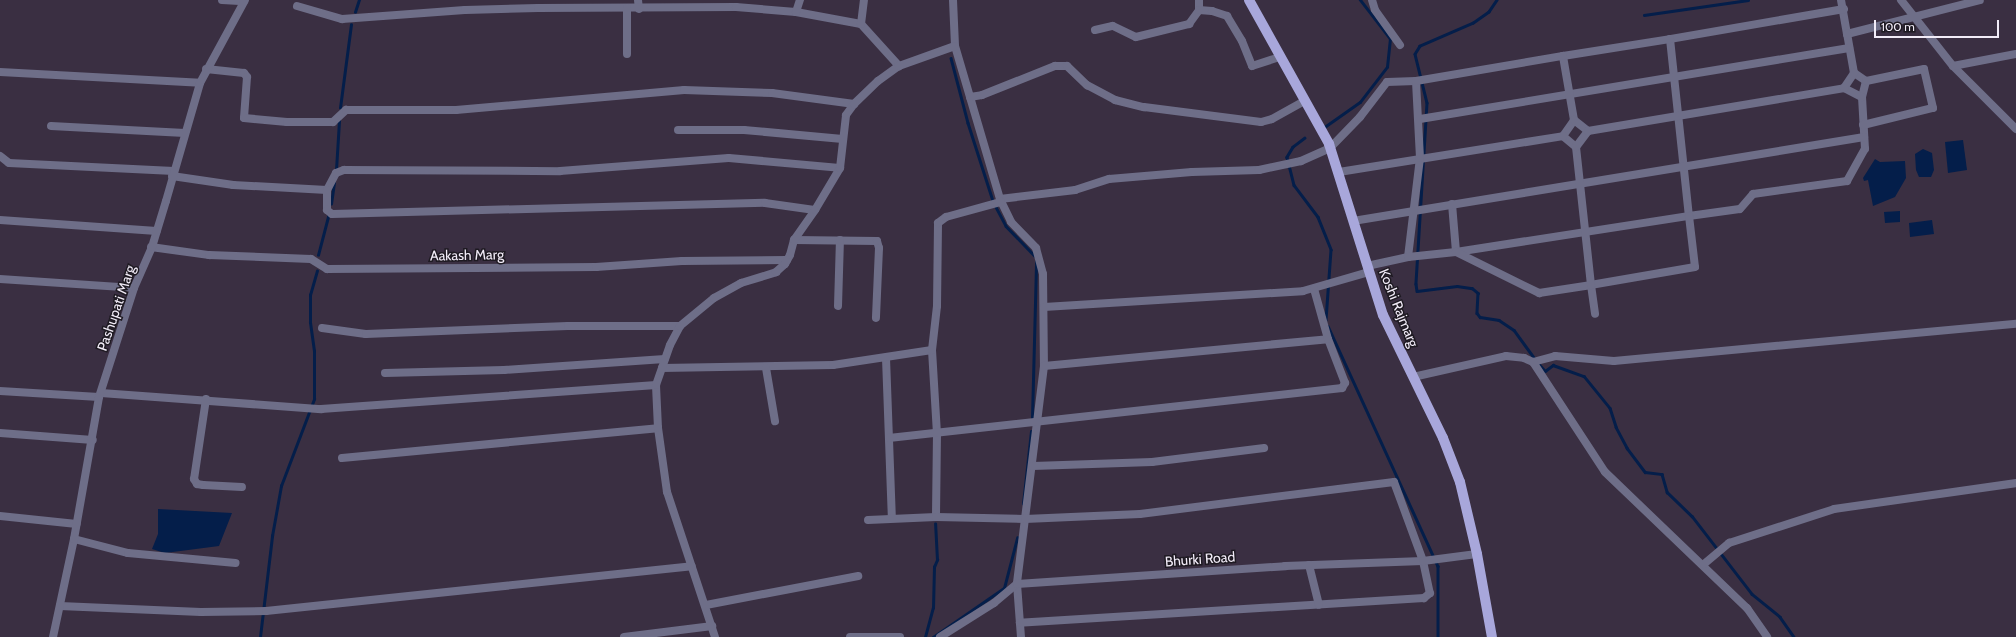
<!DOCTYPE html>
<html>
<head>
<meta charset="utf-8">
<style>
	body { margin:0 }
	#map { position:relative; width:2016px; height:637px; overflow:hidden; background:#3a2f42; font-family:Cabin,sans-serif }
	div>[style] { position:absolute }
	[style*='--x'] { left:calc(var(--x)*1px); top:calc(var(--y)*1px); width:calc(var(--w)*1px); rotate:calc(var(--a)*1deg) }
	.water>* { inset:0; background:#041e4a }
	.stream>* { height:2.5px; margin:-1.25px; padding:0 1.25px; transform-origin:1.25px; border-radius:1.25px; background:#041e4a }
	.minor>* { height:8px; margin:-4px; padding:0 4px; transform-origin:4px; border-radius:4px; background:#6e6e88 }
	.primary>* { height:10px; margin:-5px; padding:0 5px; transform-origin:5px; border-radius:5px; background:#a8a7db }
	span { translate:-50% -50%; white-space:nowrap; text-align:center; line-height:1.15; -webkit-text-stroke:3px #1e1a22; paint-order:stroke }
	.street-label { font-size:14px; color:#f2ecf8 }
	.scale { position:absolute; left:1874px; top:20px; width:125px; height:18px; box-sizing:border-box; border:2px solid #f2ecf8; border-top:0; padding-left:5px; font-size:12px; line-height:14px; white-space:nowrap; color:#f2ecf8; -webkit-text-stroke:3px #1e1a22; paint-order:stroke }
</style>
</head>
<body>
<div id="map">
	<div class="water">
		<div style="clip-path:polygon(1963px 140px,1967px 170px,1948px 173px,1945px 142px)"></div>
		<div style="clip-path:polygon(1923px 149px,1932px 153px,1934px 170px,1931px 177px,1919px 177px,1916px 170px,1915px 154px)"></div>
		<div style="clip-path:polygon(1875px 159px,1880px 162px,1905px 161px,1906px 178px,1895px 197px,1873px 206px,1868px 180px,1864px 181px,1863px 178px)"></div>
		<div style="clip-path:polygon(1900px 211px,1900px 222px,1885px 223px,1884px 212px)"></div>
		<div style="clip-path:polygon(1932px 220px,1934px 234px,1910px 237px,1909px 223px)"></div>
		<div style="clip-path:polygon(158px 509px,232px 513px,219px 546px,165px 553px,152px 549px,158px 534px)"></div>
	</div>
	<div class="stream">
		<div style="--x:1497;--y:0;--w:14;--a:124"></div>
		<div style="--x:1489;--y:12;--w:19;--a:145"></div>
		<div style="--x:1473;--y:23;--w:58;--a:156.5"></div>
		<div style="--x:1420;--y:46;--w:9;--a:122"></div>
		<div style="--x:1415;--y:54;--w:50;--a:76.2"></div>
		<div style="--x:1427;--y:103;--w:181;--a:93.5"></div>
		<div style="--x:1416;--y:284;--w:7;--a:82"></div>
		<div style="--x:1417;--y:291;--w:40;--a:-7.1"></div>
		<div style="--x:1457;--y:286;--w:15;--a:8"></div>
		<div style="--x:1472;--y:288;--w:8;--a:40"></div>
		<div style="--x:1478;--y:293;--w:20;--a:93"></div>
		<div style="--x:1477;--y:313;--w:5;--a:53"></div>
		<div style="--x:1480;--y:317;--w:19;--a:9"></div>
		<div style="--x:1499;--y:320;--w:18;--a:34"></div>
		<div style="--x:1514;--y:330;--w:36;--a:54"></div>
		<div style="--x:355;--y:12;--w:13;--a:-72"></div>
		<div style="--x:1644;--y:15;--w:105;--a:-8.2"></div>
		<div style="--x:951;--y:58;--w:67;--a:75.3"></div>
		<div style="--x:968;--y:123;--w:82;--a:72.2"></div>
		<div style="--x:340;--y:108;--w:84;--a:-82.5"></div>
		<div style="--x:1323;--y:128;--w:45;--a:-35.1"></div>
		<div style="--x:1360;--y:102;--w:44;--a:-52.4"></div>
		<div style="--x:1387;--y:67;--w:28;--a:-84"></div>
		<div style="--x:1390;--y:39;--w:49;--a:-127.6"></div>
		<div style="--x:1305;--y:138;--w:15;--a:143"></div>
		<div style="--x:1293;--y:147;--w:12;--a:121"></div>
		<div style="--x:1287;--y:157;--w:29;--a:76"></div>
		<div style="--x:1294;--y:185;--w:40;--a:53"></div>
		<div style="--x:1318;--y:217;--w:35;--a:68"></div>
		<div style="--x:1331;--y:250;--w:70;--a:94.1"></div>
		<div style="--x:336;--y:170;--w:49;--a:-86.5"></div>
		<div style="--x:331;--y:204;--w:21;--a:-82"></div>
		<div style="--x:996;--y:207;--w:21;--a:62"></div>
		<div style="--x:1006;--y:226;--w:42;--a:46"></div>
		<div style="--x:318;--y:255;--w:43;--a:-75.3"></div>
		<div style="--x:1328;--y:326;--w:264;--a:65.4"></div>
		<div style="--x:1438;--y:566;--w:71;--a:90"></div>
		<div style="--x:1539;--y:364;--w:9;--a:49"></div>
		<div style="--x:1545;--y:371;--w:10;--a:-37"></div>
		<div style="--x:1553;--y:365;--w:33;--a:20"></div>
		<div style="--x:1584;--y:376;--w:41;--a:50.9"></div>
		<div style="--x:1610;--y:408;--w:20;--a:72"></div>
		<div style="--x:1616;--y:427;--w:24;--a:62"></div>
		<div style="--x:1627;--y:448;--w:30;--a:53"></div>
		<div style="--x:1645;--y:472;--w:17;--a:7"></div>
		<div style="--x:1662;--y:474;--w:19;--a:74"></div>
		<div style="--x:1667;--y:492;--w:35;--a:44"></div>
		<div style="--x:1692;--y:516;--w:98;--a:52.4"></div>
		<div style="--x:1752;--y:594;--w:36;--a:39"></div>
		<div style="--x:1780;--y:617;--w:24;--a:55"></div>
		<div style="--x:1032;--y:418;--w:157;--a:-88.5"></div>
		<div style="--x:1023;--y:504;--w:73;--a:-83.7"></div>
		<div style="--x:260;--y:637;--w:102;--a:-83.2"></div>
		<div style="--x:272;--y:536;--w:51;--a:-79.8"></div>
		<div style="--x:281;--y:486;--w:93;--a:-69.2"></div>
		<div style="--x:314;--y:399;--w:48;--a:-90"></div>
		<div style="--x:314;--y:351;--w:29;--a:-98"></div>
		<div style="--x:310;--y:322;--w:27;--a:-90"></div>
		<div style="--x:310;--y:295;--w:25;--a:-74"></div>
		<div style="--x:925;--y:637;--w:30;--a:-75"></div>
		<div style="--x:933;--y:608;--w:41;--a:-88.6"></div>
		<div style="--x:934;--y:567;--w:8;--a:-67"></div>
		<div style="--x:937;--y:560;--w:36;--a:-93"></div>
		<div style="--x:933;--y:637;--w:86;--a:-34.6"></div>
		<div style="--x:1004;--y:588;--w:52;--a:-75.4"></div>
	</div>
	<div class="minor">
		<div style="--x:222;--y:0;--w:22;--a:3"></div>
		<div style="--x:638;--y:0;--w:9;--a:84"></div>
		<div style="--x:953;--y:0;--w:46;--a:87.5"></div>
		<div style="--x:955;--y:46;--w:159;--a:73.6"></div>
		<div style="--x:1000;--y:199;--w:25;--a:64"></div>
		<div style="--x:1011;--y:222;--w:36;--a:46"></div>
		<div style="--x:1036;--y:248;--w:27;--a:75"></div>
		<div style="--x:1043;--y:274;--w:92;--a:89.4"></div>
		<div style="--x:1044;--y:366;--w:220;--a:97.1"></div>
		<div style="--x:1017;--y:584;--w:53;--a:85.7"></div>
		<div style="--x:1199;--y:0;--w:10;--a:90"></div>
		<div style="--x:1372;--y:0;--w:10;--a:73"></div>
		<div style="--x:1375;--y:10;--w:43;--a:54.5"></div>
		<div style="--x:1841;--y:0;--w:35;--a:80"></div>
		<div style="--x:1847;--y:34;--w:137;--a:-14.3"></div>
		<div style="--x:1901;--y:0;--w:84;--a:51.8"></div>
		<div style="--x:1953;--y:66;--w:89;--a:45"></div>
		<div style="--x:297;--y:6;--w:47;--a:16.1"></div>
		<div style="--x:342;--y:19;--w:123;--a:-4.2"></div>
		<div style="--x:465;--y:10;--w:73;--a:-1.6"></div>
		<div style="--x:538;--y:8;--w:198;--a:-0.3"></div>
		<div style="--x:736;--y:7;--w:60;--a:4.8"></div>
		<div style="--x:796;--y:12;--w:66;--a:10.5"></div>
		<div style="--x:861;--y:24;--w:57;--a:47.9"></div>
		<div style="--x:627;--y:8;--w:46;--a:90"></div>
		<div style="--x:1844;--y:9;--w:177;--a:170.2"></div>
		<div style="--x:1670;--y:39;--w:178;--a:83.9"></div>
		<div style="--x:1689;--y:216;--w:51;--a:-7.8"></div>
		<div style="--x:1740;--y:209;--w:20;--a:-49"></div>
		<div style="--x:1753;--y:194;--w:95;--a:-7.9"></div>
		<div style="--x:1847;--y:181;--w:37;--a:-61"></div>
		<div style="--x:1865;--y:149;--w:52;--a:-93.3"></div>
		<div style="--x:1862;--y:97;--w:16;--a:-76"></div>
		<div style="--x:1866;--y:81;--w:14;--a:-146"></div>
		<div style="--x:1854;--y:73;--w:40;--a:-100"></div>
		<div style="--x:796;--y:12;--w:13;--a:-72"></div>
		<div style="--x:861;--y:24;--w:24;--a:-83"></div>
		<div style="--x:1095;--y:30;--w:18;--a:-13"></div>
		<div style="--x:1113;--y:26;--w:25;--a:26"></div>
		<div style="--x:1136;--y:37;--w:55;--a:-13.8"></div>
		<div style="--x:1189;--y:24;--w:17;--a:-54"></div>
		<div style="--x:1199;--y:10;--w:13;--a:4"></div>
		<div style="--x:1212;--y:11;--w:16;--a:18"></div>
		<div style="--x:1227;--y:16;--w:29;--a:59"></div>
		<div style="--x:1242;--y:41;--w:27;--a:68"></div>
		<div style="--x:1252;--y:66;--w:29;--a:-18"></div>
		<div style="--x:1953;--y:66;--w:64;--a:-10.8"></div>
		<div style="--x:206;--y:69;--w:38;--a:6"></div>
		<div style="--x:244;--y:73;--w:5;--a:53"></div>
		<div style="--x:247;--y:77;--w:41;--a:94.2"></div>
		<div style="--x:244;--y:118;--w:43;--a:5.3"></div>
		<div style="--x:287;--y:122;--w:46;--a:0"></div>
		<div style="--x:333;--y:122;--w:18;--a:-43"></div>
		<div style="--x:346;--y:110;--w:110;--a:0"></div>
		<div style="--x:456;--y:110;--w:229;--a:-5"></div>
		<div style="--x:684;--y:90;--w:88;--a:2"></div>
		<div style="--x:772;--y:93;--w:83;--a:7.6"></div>
		<div style="--x:0;--y:72;--w:200;--a:3.1"></div>
		<div style="--x:1844;--y:88;--w:20;--a:27"></div>
		<div style="--x:970;--y:97;--w:12;--a:-9"></div>
		<div style="--x:982;--y:95;--w:79;--a:-21.7"></div>
		<div style="--x:1055;--y:66;--w:12;--a:0"></div>
		<div style="--x:1067;--y:66;--w:28;--a:44"></div>
		<div style="--x:1087;--y:85;--w:32;--a:28"></div>
		<div style="--x:1115;--y:100;--w:30;--a:14"></div>
		<div style="--x:1144;--y:107;--w:118;--a:7.3"></div>
		<div style="--x:1261;--y:122;--w:11;--a:-15"></div>
		<div style="--x:1272;--y:119;--w:37;--a:-29"></div>
		<div style="--x:1420;--y:119;--w:435;--a:-9.4"></div>
		<div style="--x:1574;--y:120;--w:65;--a:-99.8"></div>
		<div style="--x:1563;--y:56;--w:108;--a:-9"></div>
		<div style="--x:1863;--y:125;--w:72;--a:-13.7"></div>
		<div style="--x:1933;--y:108;--w:40;--a:-103"></div>
		<div style="--x:1924;--y:69;--w:59;--a:168.3"></div>
		<div style="--x:51;--y:126;--w:134;--a:3"></div>
		<div style="--x:678;--y:130;--w:66;--a:0"></div>
		<div style="--x:744;--y:130;--w:99;--a:5.2"></div>
		<div style="--x:1576;--y:147;--w:17;--a:-140"></div>
		<div style="--x:1563;--y:136;--w:19;--a:-55"></div>
		<div style="--x:1574;--y:120;--w:18;--a:38"></div>
		<div style="--x:0;--y:156;--w:11;--a:38"></div>
		<div style="--x:9;--y:163;--w:165;--a:2.8"></div>
		<div style="--x:1339;--y:172;--w:227;--a:-9.1"></div>
		<div style="--x:172;--y:176;--w:62;--a:8.4"></div>
		<div style="--x:233;--y:185;--w:94;--a:3"></div>
		<div style="--x:327;--y:190;--w:19;--a:-62"></div>
		<div style="--x:336;--y:173;--w:9;--a:-21"></div>
		<div style="--x:344;--y:170;--w:216;--a:0.3"></div>
		<div style="--x:560;--y:171;--w:169;--a:-4.4"></div>
		<div style="--x:729;--y:158;--w:111;--a:5.1"></div>
		<div style="--x:327;--y:190;--w:20;--a:90"></div>
		<div style="--x:327;--y:210;--w:6;--a:39"></div>
		<div style="--x:332;--y:214;--w:433;--a:-1.5"></div>
		<div style="--x:765;--y:203;--w:50;--a:8"></div>
		<div style="--x:1000;--y:199;--w:76;--a:-6.8"></div>
		<div style="--x:1075;--y:190;--w:36;--a:-18"></div>
		<div style="--x:1109;--y:179;--w:83;--a:-4.8"></div>
		<div style="--x:1192;--y:172;--w:67;--a:-1.7"></div>
		<div style="--x:1259;--y:170;--w:43;--a:-12.1"></div>
		<div style="--x:1301;--y:161;--w:32;--a:-24"></div>
		<div style="--x:1330;--y:148;--w:43;--a:-45.9"></div>
		<div style="--x:1360;--y:117;--w:44;--a:-52.4"></div>
		<div style="--x:1387;--y:82;--w:29;--a:-2"></div>
		<div style="--x:1452;--y:204;--w:48;--a:85.2"></div>
		<div style="--x:1456;--y:252;--w:236;--a:-8.8"></div>
		<div style="--x:1689;--y:216;--w:51;--a:83.3"></div>
		<div style="--x:1695;--y:267;--w:106;--a:170.2"></div>
		<div style="--x:1591;--y:285;--w:29;--a:82"></div>
		<div style="--x:0;--y:220;--w:157;--a:4"></div>
		<div style="--x:1353;--y:221;--w:518;--a:-9.33"></div>
		<div style="--x:794;--y:240;--w:83;--a:0.7"></div>
		<div style="--x:877;--y:241;--w:7;--a:74"></div>
		<div style="--x:879;--y:248;--w:70;--a:92.5"></div>
		<div style="--x:151;--y:247;--w:59;--a:7.9"></div>
		<div style="--x:209;--y:255;--w:102;--a:2.2"></div>
		<div style="--x:311;--y:259;--w:19;--a:32"></div>
		<div style="--x:327;--y:269;--w:269;--a:-0.4"></div>
		<div style="--x:596;--y:267;--w:86;--a:-4"></div>
		<div style="--x:682;--y:261;--w:105;--a:-0.5"></div>
		<div style="--x:1408;--y:257;--w:100;--a:-83.1"></div>
		<div style="--x:1420;--y:158;--w:77;--a:-93"></div>
		<div style="--x:1416;--y:81;--w:149;--a:-9.7"></div>
		<div style="--x:1367;--y:266;--w:42;--a:-12.4"></div>
		<div style="--x:1408;--y:257;--w:48;--a:-5.9"></div>
		<div style="--x:1456;--y:252;--w:93;--a:26.3"></div>
		<div style="--x:1539;--y:293;--w:53;--a:-8.7"></div>
		<div style="--x:1591;--y:285;--w:139;--a:-96.2"></div>
		<div style="--x:1576;--y:147;--w:20;--a:-53"></div>
		<div style="--x:1588;--y:131;--w:260;--a:-9.5"></div>
		<div style="--x:1844;--y:88;--w:18;--a:-56"></div>
		<div style="--x:0;--y:279;--w:134;--a:3.8"></div>
		<div style="--x:838;--y:306;--w:66;--a:-88.3"></div>
		<div style="--x:1044;--y:307;--w:259;--a:-3.5"></div>
		<div style="--x:1303;--y:291;--w:69;--a:-16.1"></div>
		<div style="--x:322;--y:328;--w:44;--a:7.8"></div>
		<div style="--x:366;--y:334;--w:202;--a:-2.3"></div>
		<div style="--x:568;--y:326;--w:112;--a:0"></div>
		<div style="--x:932;--y:350;--w:83;--a:86.6"></div>
		<div style="--x:937;--y:433;--w:84;--a:90.7"></div>
		<div style="--x:886;--y:358;--w:160;--a:87.9"></div>
		<div style="--x:1533;--y:362;--w:23;--a:-15"></div>
		<div style="--x:1555;--y:356;--w:59;--a:4.8"></div>
		<div style="--x:1614;--y:361;--w:404;--a:-5.3"></div>
		<div style="--x:1044;--y:366;--w:285;--a:-5.4"></div>
		<div style="--x:662;--y:368;--w:171;--a:-1"></div>
		<div style="--x:833;--y:365;--w:100;--a:-8.6"></div>
		<div style="--x:932;--y:350;--w:44;--a:-83.5"></div>
		<div style="--x:937;--y:306;--w:83;--a:-89.3"></div>
		<div style="--x:938;--y:223;--w:10;--a:-37"></div>
		<div style="--x:946;--y:217;--w:57;--a:-15.3"></div>
		<div style="--x:766;--y:368;--w:54;--a:80.4"></div>
		<div style="--x:385;--y:373;--w:119;--a:-1.4"></div>
		<div style="--x:504;--y:370;--w:161;--a:-3.9"></div>
		<div style="--x:1413;--y:377;--w:95;--a:-12.7"></div>
		<div style="--x:1506;--y:356;--w:18;--a:6"></div>
		<div style="--x:1524;--y:358;--w:10;--a:24"></div>
		<div style="--x:1533;--y:362;--w:131;--a:56.8"></div>
		<div style="--x:1605;--y:472;--w:197;--a:43.8"></div>
		<div style="--x:1747;--y:608;--w:35;--a:55"></div>
		<div style="--x:0;--y:391;--w:99;--a:3.5"></div>
		<div style="--x:101;--y:393;--w:221;--a:4.2"></div>
		<div style="--x:321;--y:409;--w:336;--a:-4.1"></div>
		<div style="--x:206;--y:399;--w:81;--a:98.5"></div>
		<div style="--x:194;--y:479;--w:6;--a:59"></div>
		<div style="--x:197;--y:484;--w:6;--a:9"></div>
		<div style="--x:203;--y:485;--w:39;--a:3"></div>
		<div style="--x:0;--y:433;--w:93;--a:4.3"></div>
		<div style="--x:889;--y:438;--w:456;--a:-6.3"></div>
		<div style="--x:1342;--y:388;--w:6;--a:-59"></div>
		<div style="--x:1345;--y:383;--w:47;--a:-111.1"></div>
		<div style="--x:1328;--y:339;--w:52;--a:-105.6"></div>
		<div style="--x:342;--y:458;--w:317;--a:-5.4"></div>
		<div style="--x:1033;--y:466;--w:119;--a:-1.9"></div>
		<div style="--x:1152;--y:462;--w:113;--a:-7.1"></div>
		<div style="--x:0;--y:516;--w:77;--a:5.9"></div>
		<div style="--x:868;--y:520;--w:68;--a:-2.5"></div>
		<div style="--x:936;--y:517;--w:89;--a:1.3"></div>
		<div style="--x:1025;--y:519;--w:115;--a:-2.5"></div>
		<div style="--x:1140;--y:514;--w:256;--a:-7.2"></div>
		<div style="--x:1394;--y:482;--w:84;--a:69.8"></div>
		<div style="--x:1423;--y:561;--w:33;--a:78"></div>
		<div style="--x:1430;--y:593;--w:8;--a:140"></div>
		<div style="--x:1424;--y:598;--w:405;--a:176.5"></div>
		<div style="--x:74;--y:539;--w:56;--a:14.5"></div>
		<div style="--x:128;--y:553;--w:108;--a:5.3"></div>
		<div style="--x:1704;--y:564;--w:33;--a:-40"></div>
		<div style="--x:1729;--y:543;--w:110;--a:-17.9"></div>
		<div style="--x:1834;--y:509;--w:184;--a:-8.1"></div>
		<div style="--x:1309;--y:565;--w:41;--a:76"></div>
		<div style="--x:706;--y:605;--w:155;--a:-10.8"></div>
		<div style="--x:60;--y:606;--w:141;--a:2.4"></div>
		<div style="--x:201;--y:612;--w:65;--a:-0.9"></div>
		<div style="--x:266;--y:611;--w:428;--a:-6"></div>
		<div style="--x:53;--y:637;--w:100;--a:-77.9"></div>
		<div style="--x:74;--y:539;--w:144;--a:-80"></div>
		<div style="--x:99;--y:397;--w:114;--a:-72.2"></div>
		<div style="--x:134;--y:288;--w:45;--a:-66.3"></div>
		<div style="--x:152;--y:247;--w:48;--a:-73.1"></div>
		<div style="--x:166;--y:201;--w:123;--a:-73.9"></div>
		<div style="--x:200;--y:83;--w:94;--a:-61.5"></div>
		<div style="--x:624;--y:637;--w:89;--a:-7.1"></div>
		<div style="--x:715;--y:637;--w:153;--a:-108.3"></div>
		<div style="--x:667;--y:492;--w:65;--a:-98"></div>
		<div style="--x:658;--y:428;--w:43;--a:-92.7"></div>
		<div style="--x:656;--y:385;--w:42;--a:-70.7"></div>
		<div style="--x:670;--y:345;--w:21;--a:-62"></div>
		<div style="--x:680;--y:326;--w:44;--a:-39.5"></div>
		<div style="--x:714;--y:298;--w:31;--a:-29"></div>
		<div style="--x:741;--y:283;--w:37;--a:-17"></div>
		<div style="--x:776;--y:272;--w:12;--a:-42"></div>
		<div style="--x:785;--y:264;--w:10;--a:-61"></div>
		<div style="--x:790;--y:255;--w:16;--a:-75"></div>
		<div style="--x:794;--y:240;--w:37;--a:-55"></div>
		<div style="--x:815;--y:210;--w:49;--a:-59.2"></div>
		<div style="--x:840;--y:168;--w:53;--a:-83.5"></div>
		<div style="--x:846;--y:115;--w:14;--a:-54"></div>
		<div style="--x:854;--y:104;--w:33;--a:-44"></div>
		<div style="--x:878;--y:81;--w:26;--a:-36"></div>
		<div style="--x:899;--y:66;--w:59;--a:-19.7"></div>
		<div style="--x:850;--y:637;--w:50;--a:0"></div>
		<div style="--x:940;--y:637;--w:64;--a:-32.2"></div>
		<div style="--x:994;--y:603;--w:30;--a:-40"></div>
		<div style="--x:1017;--y:584;--w:269;--a:-3.8"></div>
		<div style="--x:1285;--y:566;--w:138;--a:-2.1"></div>
		<div style="--x:1423;--y:561;--w:54;--a:-7.4"></div>
	</div>
	<div class="primary">
		<div style="--x:1249;--y:0;--w:165;--a:60.9"></div>
		<div style="--x:1329;--y:144;--w:179;--a:72.5"></div>
		<div style="--x:1383;--y:315;--w:137;--a:64"></div>
		<div style="--x:1443;--y:438;--w:47;--a:68.9"></div>
		<div style="--x:1460;--y:482;--w:74;--a:76.7"></div>
		<div style="--x:1477;--y:554;--w:84;--a:79.8"></div>
	</div>
	<div class="street-label">
		<span style="left:467px;top:255px;rotate:-1deg">Aakash Marg</span>
		<span style="left:116px;top:308px;rotate:-71deg">Pashupati Marg</span>
		<span style="left:1399px;top:308px;rotate:68deg">Koshi Rajmarg</span>
		<span style="left:1200px;top:559px;rotate:-4deg">Bhurki Road</span>
	</div>
	<div class="scale">100 m</div>
</div>
</body>
</html>
